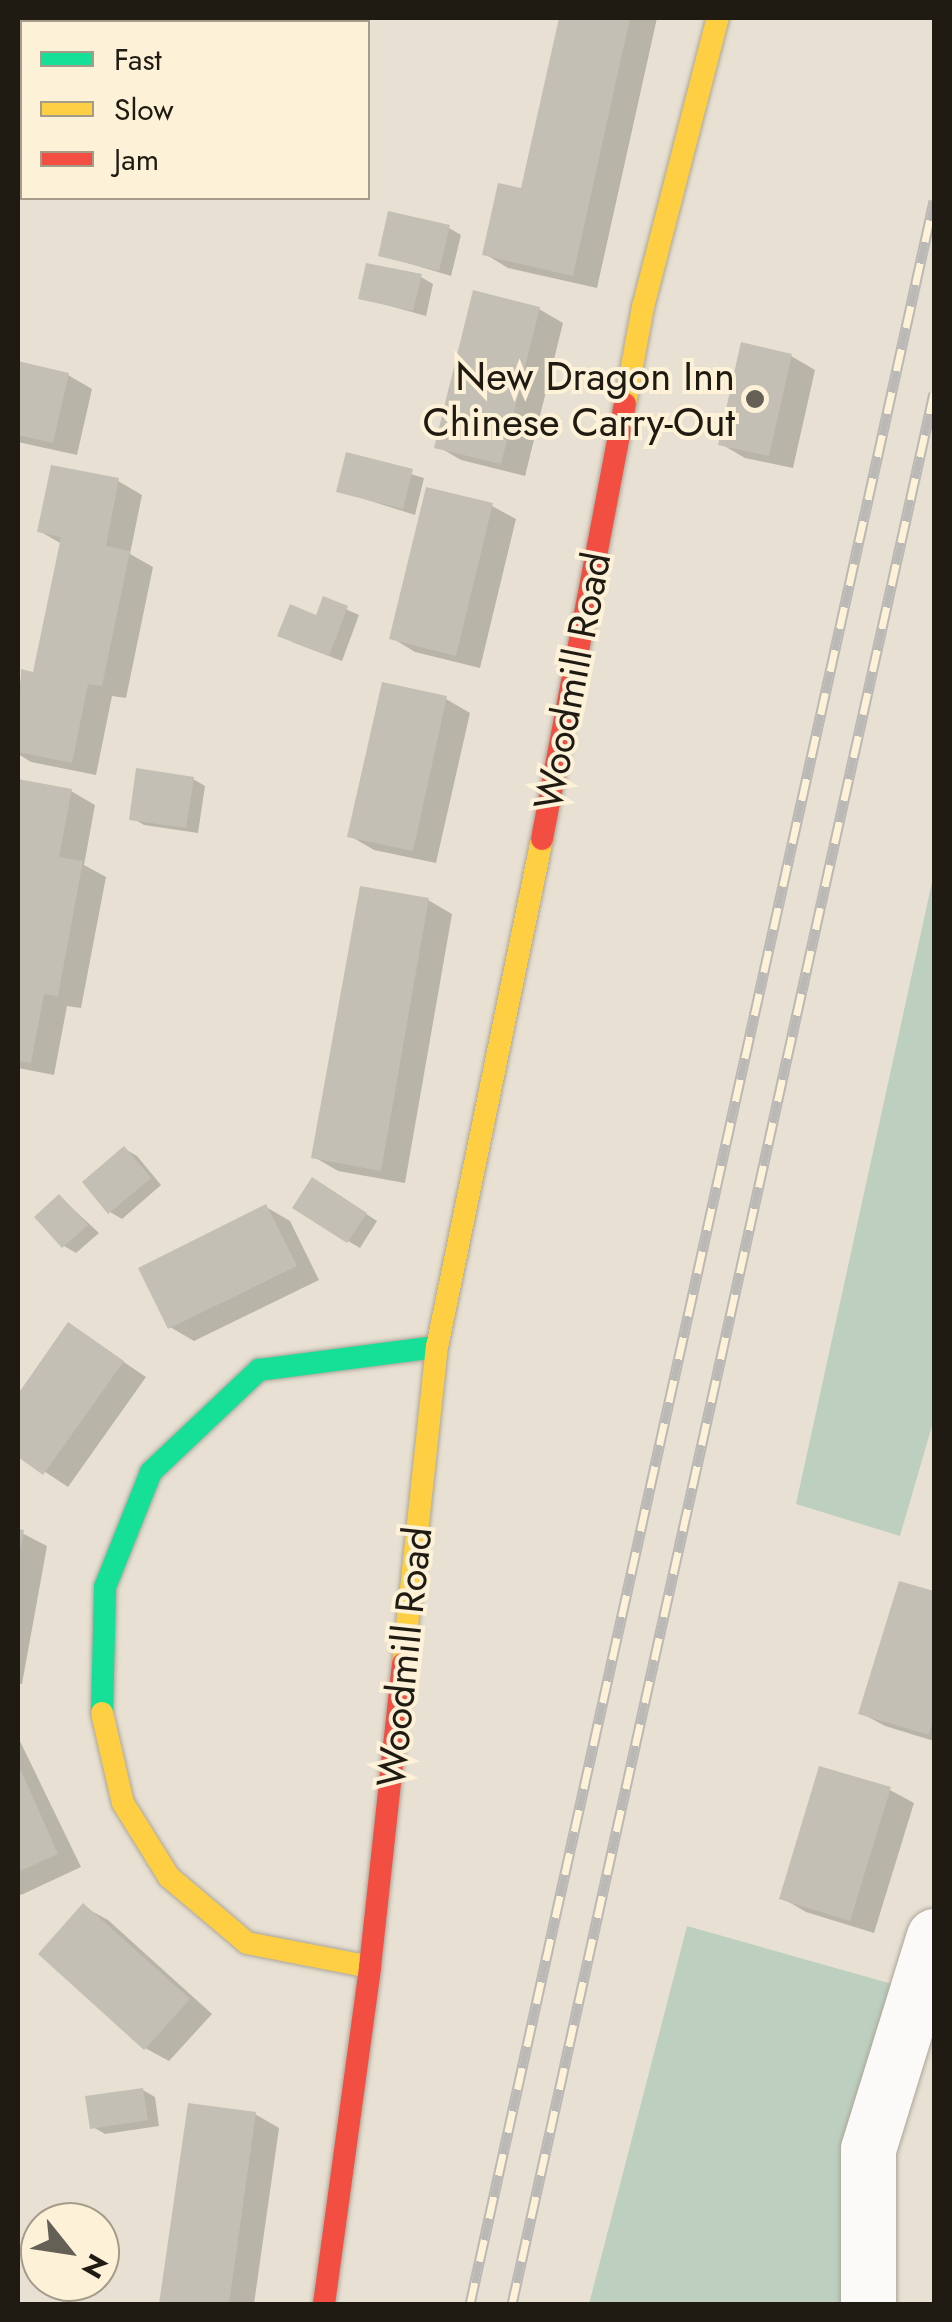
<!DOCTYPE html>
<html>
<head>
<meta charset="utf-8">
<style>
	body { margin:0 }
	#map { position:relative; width:952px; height:2322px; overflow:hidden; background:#e8e1d3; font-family:Jost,sans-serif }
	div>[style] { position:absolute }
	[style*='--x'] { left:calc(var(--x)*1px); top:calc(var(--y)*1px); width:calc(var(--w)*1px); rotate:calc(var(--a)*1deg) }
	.green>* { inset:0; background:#bdd0bf }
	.shadow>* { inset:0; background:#0003 }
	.building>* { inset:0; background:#c4bfb4 }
	.roads { filter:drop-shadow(0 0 2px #aba69b) drop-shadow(0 0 2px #aba69b) }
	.street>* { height:55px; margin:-27.5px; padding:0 27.5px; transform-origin:27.5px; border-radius:27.5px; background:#fcfaf8 }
	.fast>* { height:22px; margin:-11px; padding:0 11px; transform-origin:11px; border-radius:11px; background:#16e098 }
	.slow>* { height:22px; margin:-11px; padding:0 11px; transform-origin:11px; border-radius:11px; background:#ffcf43 }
	.jam>* { height:22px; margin:-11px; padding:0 11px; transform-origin:11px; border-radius:11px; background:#f24e42 }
	.rail>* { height:11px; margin-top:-5.5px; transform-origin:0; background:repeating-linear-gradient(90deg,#fdf1d8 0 22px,#bbb9b5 0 44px); box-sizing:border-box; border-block:2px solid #bbb9b5 }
	.dots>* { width:28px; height:28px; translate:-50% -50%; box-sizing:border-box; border:5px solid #fdf1d8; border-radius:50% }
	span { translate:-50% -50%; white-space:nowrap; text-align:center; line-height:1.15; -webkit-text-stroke:8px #fdf1d8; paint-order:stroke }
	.poi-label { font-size:40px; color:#1f1b12 }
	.right { translate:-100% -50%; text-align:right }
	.street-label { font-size:40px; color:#1f1b12 }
	.frame { position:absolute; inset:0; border:20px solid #1f1b12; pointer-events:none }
	.legend { position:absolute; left:20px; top:20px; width:350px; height:180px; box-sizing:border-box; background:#fdf1d8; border:2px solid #a49b89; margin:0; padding:12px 18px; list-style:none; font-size:30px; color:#1f1b12 }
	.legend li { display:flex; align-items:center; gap:20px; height:50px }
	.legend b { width:50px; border:2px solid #a49b89 }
	.north { position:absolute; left:20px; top:2202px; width:100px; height:100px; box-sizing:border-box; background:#fdf1d8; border:2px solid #a49b89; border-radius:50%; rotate:120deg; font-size:28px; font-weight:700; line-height:40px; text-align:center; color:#1f1b12 }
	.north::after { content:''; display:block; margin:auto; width:35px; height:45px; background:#656056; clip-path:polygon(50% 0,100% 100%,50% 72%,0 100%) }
</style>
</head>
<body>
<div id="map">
	<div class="green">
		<div style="clip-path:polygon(934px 873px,934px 1419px,900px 1536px,796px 1504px)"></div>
		<div style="clip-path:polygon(687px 1926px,917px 1991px,868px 2304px,589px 2304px)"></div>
	</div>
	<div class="shadow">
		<div style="clip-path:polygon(18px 18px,79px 18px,75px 22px,22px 22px,22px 90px,18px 98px)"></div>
		<div style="clip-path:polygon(136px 18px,198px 18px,194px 22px,143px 22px)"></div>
		<div style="clip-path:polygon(561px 18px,657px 18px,597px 288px,508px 268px,485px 254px,522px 191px)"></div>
		<div style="clip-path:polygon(449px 228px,461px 235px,451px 276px,381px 255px)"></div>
		<div style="clip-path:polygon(421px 277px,433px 284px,426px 316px,361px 298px)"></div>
		<div style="clip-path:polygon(539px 309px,563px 323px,525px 476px,461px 460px,437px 446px)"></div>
		<div style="clip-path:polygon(791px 356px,815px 370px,793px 468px,745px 458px,721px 444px)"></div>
		<div style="clip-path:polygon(18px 364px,68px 375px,92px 389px,77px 455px,18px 442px)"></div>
		<div style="clip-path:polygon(348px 455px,424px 478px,415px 515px,339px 491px)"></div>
		<div style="clip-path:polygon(118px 481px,142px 495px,130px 554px,153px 567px,126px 698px,112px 696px,96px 775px,31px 762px,18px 754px,18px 698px,22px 672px,35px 675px,62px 544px,39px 531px)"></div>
		<div style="clip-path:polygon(492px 506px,516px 519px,480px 668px,415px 652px,392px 638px)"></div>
		<div style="clip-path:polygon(325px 600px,359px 615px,342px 661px,292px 642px,318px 618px)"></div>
		<div style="clip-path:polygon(446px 699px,470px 713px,436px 863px,374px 850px,350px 836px)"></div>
		<div style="clip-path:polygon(193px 779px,205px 786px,198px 833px,144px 825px,132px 818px)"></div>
		<div style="clip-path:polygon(18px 781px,71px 791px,95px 805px,84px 865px,106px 877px,81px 1008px,67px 1006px,54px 1075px,18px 1068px)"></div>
		<div style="clip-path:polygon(428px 900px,452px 914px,405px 1183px,338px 1171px,314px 1157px)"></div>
		<div style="clip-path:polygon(125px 1149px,137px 1156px,161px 1185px,122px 1219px,110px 1212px)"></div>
		<div style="clip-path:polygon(325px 1187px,377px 1221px,360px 1248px,348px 1241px)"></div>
		<div style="clip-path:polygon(60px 1197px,99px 1233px,76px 1253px,64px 1246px)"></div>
		<div style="clip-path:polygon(266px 1207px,290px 1221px,319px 1280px,194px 1341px,170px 1327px)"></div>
		<div style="clip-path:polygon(69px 1325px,146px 1377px,68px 1487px,18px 1454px,18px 1398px)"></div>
		<div style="clip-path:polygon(18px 1531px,47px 1546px,22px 1684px,18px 1684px)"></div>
		<div style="clip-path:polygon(901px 1584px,934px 1594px,934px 1741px,885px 1726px,861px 1713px)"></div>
		<div style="clip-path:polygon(18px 1737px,81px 1867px,21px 1895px,18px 1893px)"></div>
		<div style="clip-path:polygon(890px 1790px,914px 1803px,874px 1933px,806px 1912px,782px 1898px)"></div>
		<div style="clip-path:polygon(84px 1907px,108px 1920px,212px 2014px,169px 2061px,145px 2048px)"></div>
		<div style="clip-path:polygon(143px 2090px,155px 2097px,159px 2126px,105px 2134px,93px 2127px)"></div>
		<div style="clip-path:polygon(190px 2106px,255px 2114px,279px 2128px,254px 2304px,162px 2304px)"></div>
	</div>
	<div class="building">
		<div style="clip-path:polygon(18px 18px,36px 18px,33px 22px,22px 22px,18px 47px)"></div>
		<div style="clip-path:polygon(132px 18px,164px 18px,160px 22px,138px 22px)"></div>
		<div style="clip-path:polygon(559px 18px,630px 18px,573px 276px,482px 255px,498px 183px,521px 188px)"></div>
		<div style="clip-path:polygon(388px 211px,450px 225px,439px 271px,378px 256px)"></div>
		<div style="clip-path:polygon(366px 263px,422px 274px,413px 311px,358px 299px)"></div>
		<div style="clip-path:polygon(473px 290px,540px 307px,501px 464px,434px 448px)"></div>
		<div style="clip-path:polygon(741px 342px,792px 354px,769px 456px,718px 445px)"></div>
		<div style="clip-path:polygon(18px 361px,69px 373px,53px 443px,18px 435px)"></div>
		<div style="clip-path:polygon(346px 452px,413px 469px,403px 509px,336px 492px)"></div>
		<div style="clip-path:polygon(51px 465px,119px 478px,106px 546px,130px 551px,102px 686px,88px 684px,72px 763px,18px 752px,21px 669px,33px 672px,61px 537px,37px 532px)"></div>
		<div style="clip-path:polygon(426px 487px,493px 503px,456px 656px,389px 639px)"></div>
		<div style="clip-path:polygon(323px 596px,348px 606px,329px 656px,277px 636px,290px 604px,316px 615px)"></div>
		<div style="clip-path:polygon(382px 682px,447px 696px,413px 851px,347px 837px)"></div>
		<div style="clip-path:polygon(136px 768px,194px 777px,186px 828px,129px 820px)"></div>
		<div style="clip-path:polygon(18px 779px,72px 789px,59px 857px,83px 861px,58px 996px,44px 994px,31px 1063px,18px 1061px)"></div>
		<div style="clip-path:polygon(360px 886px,429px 898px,381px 1171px,311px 1158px)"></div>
		<div style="clip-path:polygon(124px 1146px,151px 1178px,108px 1214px,82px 1182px)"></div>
		<div style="clip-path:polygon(312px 1177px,367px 1213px,347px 1243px,292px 1208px)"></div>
		<div style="clip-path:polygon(59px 1194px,88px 1225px,62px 1248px,34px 1217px)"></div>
		<div style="clip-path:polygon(266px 1204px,297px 1266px,168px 1329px,138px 1268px)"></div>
		<div style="clip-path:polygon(68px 1322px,124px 1361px,43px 1475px,18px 1457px,18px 1394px)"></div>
		<div style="clip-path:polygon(18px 1529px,24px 1530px,19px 1557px,18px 1556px)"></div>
		<div style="clip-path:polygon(899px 1581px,934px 1591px,934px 1717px,929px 1735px,858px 1714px)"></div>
		<div style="clip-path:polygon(18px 1764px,58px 1854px,18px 1872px)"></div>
		<div style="clip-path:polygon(819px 1766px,891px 1787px,850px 1921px,779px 1899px)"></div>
		<div style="clip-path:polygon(83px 1903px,190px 1999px,144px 2050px,38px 1954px)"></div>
		<div style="clip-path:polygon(143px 2088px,148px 2120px,90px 2129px,85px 2096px)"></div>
		<div style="clip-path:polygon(188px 2103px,256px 2112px,229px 2304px,159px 2304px)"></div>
	</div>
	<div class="roads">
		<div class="street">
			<div style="--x:868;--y:2304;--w:155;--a:-90"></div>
			<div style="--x:868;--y:2149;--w:223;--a:-72.8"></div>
		</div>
		<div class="fast">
			<div style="--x:102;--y:1713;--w:126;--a:-88.6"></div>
			<div style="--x:105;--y:1587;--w:124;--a:-68.2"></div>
			<div style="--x:151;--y:1472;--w:149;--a:-43.4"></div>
			<div style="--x:259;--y:1370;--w:179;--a:-7.4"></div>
		</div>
		<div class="slow">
			<div style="--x:625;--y:404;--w:99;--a:-79.5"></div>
			<div style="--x:643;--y:307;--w:299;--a:-75.5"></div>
			<div style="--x:403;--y:1664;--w:319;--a:-83.9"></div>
			<div style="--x:437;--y:1347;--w:519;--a:-78.32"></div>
			<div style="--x:102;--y:1713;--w:92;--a:76.9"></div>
			<div style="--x:123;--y:1803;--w:87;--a:58.1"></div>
			<div style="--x:169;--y:1877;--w:102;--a:40.2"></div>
			<div style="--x:247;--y:1943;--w:125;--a:11"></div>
		</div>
		<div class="jam">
			<div style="--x:542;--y:839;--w:443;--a:-79.2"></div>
			<div style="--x:324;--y:2304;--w:340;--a:-82.2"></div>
			<div style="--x:370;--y:1967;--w:305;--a:-83.8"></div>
		</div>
	</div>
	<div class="rail">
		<div style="--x:470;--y:2304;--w:2154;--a:-77.56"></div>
		<div style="--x:512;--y:2304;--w:1957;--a:-77.55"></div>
	</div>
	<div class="dots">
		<div style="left:755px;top:399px;background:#656056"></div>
	</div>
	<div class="poi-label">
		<span class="right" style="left:735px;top:399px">New Dragon Inn<br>Chinese Carry-Out</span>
	</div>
	<div class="street-label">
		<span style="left:572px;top:681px;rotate:-79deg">Woodmill Road</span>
		<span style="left:404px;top:1657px;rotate:-84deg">Woodmill Road</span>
	</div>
	<div class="frame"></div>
	<ul class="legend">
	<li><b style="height:12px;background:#16e098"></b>Fast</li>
	<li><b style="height:12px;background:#ffcf43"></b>Slow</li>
	<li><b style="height:12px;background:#f24e42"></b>Jam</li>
	</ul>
	<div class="north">N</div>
</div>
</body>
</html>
